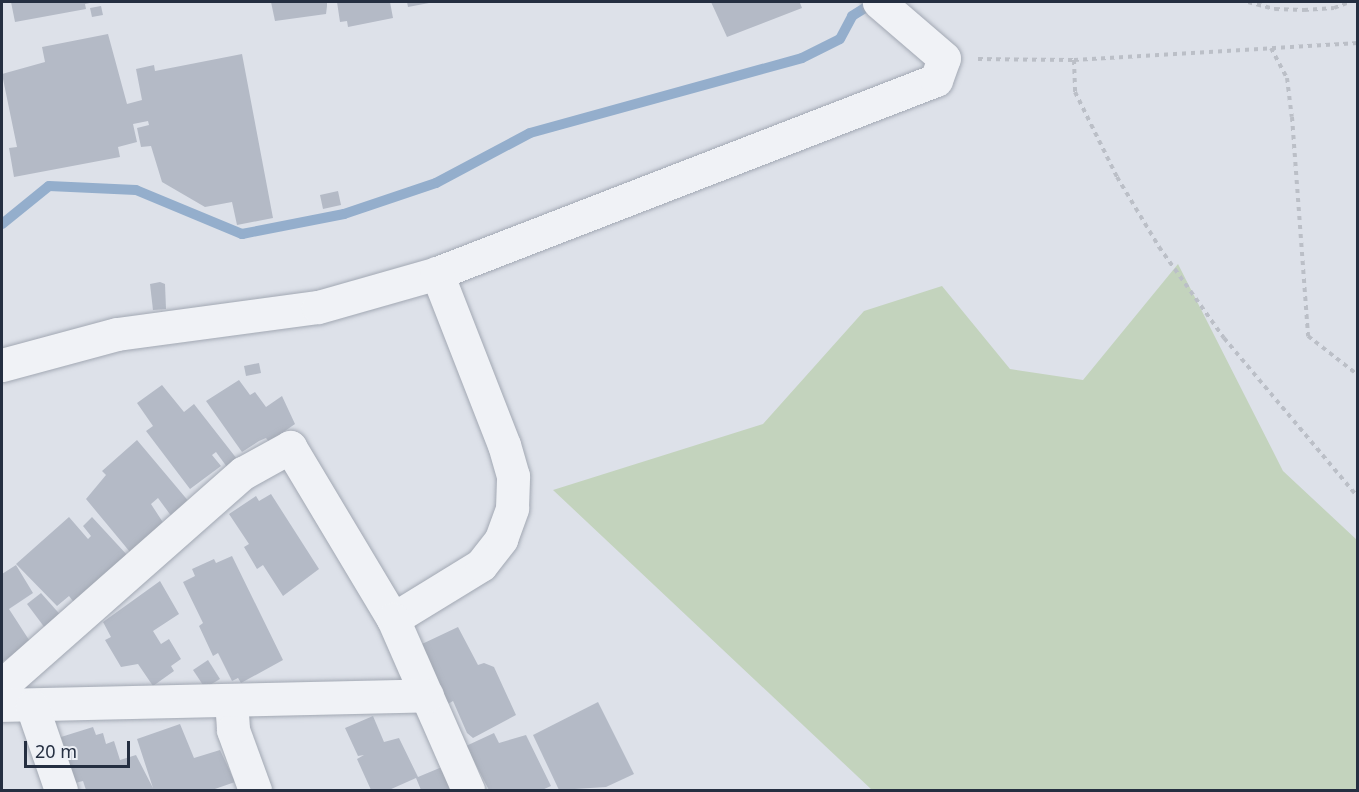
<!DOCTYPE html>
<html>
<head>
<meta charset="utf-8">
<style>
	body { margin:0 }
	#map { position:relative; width:1359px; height:792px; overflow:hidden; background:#dde1e9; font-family:"Noto Sans",sans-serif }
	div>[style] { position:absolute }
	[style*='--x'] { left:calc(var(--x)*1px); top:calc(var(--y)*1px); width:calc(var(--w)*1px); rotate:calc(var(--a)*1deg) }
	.green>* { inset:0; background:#c3d3bd }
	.stream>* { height:10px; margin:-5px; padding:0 5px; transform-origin:5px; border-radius:5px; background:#94aecc }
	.building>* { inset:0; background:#b4bac6 }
	.path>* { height:4px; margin-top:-2px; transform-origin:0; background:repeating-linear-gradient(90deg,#bbbfc7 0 4.5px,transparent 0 9px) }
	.roads { filter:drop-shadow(0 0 2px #a2a8b3) drop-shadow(0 0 2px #a2a8b3) }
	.minor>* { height:33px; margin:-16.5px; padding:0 16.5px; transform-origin:16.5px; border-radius:16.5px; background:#f0f2f6 }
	span { translate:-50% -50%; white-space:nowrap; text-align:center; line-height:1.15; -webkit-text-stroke:6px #edf0f6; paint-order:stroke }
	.frame { position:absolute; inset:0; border:3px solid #252f41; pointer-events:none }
	.scale { position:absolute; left:24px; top:741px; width:106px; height:27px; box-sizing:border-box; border:3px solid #252f41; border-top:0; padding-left:8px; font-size:18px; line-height:21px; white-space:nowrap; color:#252f41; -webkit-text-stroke:4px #edf0f6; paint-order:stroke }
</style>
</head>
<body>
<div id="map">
	<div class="green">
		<div style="clip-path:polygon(1178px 264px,1283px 471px,1357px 540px,1357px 790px,872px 790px,553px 490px,763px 424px,864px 311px,942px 286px,1010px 369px,1083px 380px)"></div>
	</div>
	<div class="stream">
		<div style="--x:2;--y:224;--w:60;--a:-39"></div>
		<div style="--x:49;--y:186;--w:87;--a:2.6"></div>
		<div style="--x:136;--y:190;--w:115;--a:22.5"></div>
		<div style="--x:242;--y:234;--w:104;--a:-11.1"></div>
		<div style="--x:344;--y:214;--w:97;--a:-18.6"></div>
		<div style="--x:436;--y:183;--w:106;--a:-28"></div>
		<div style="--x:530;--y:133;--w:282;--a:-15.4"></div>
		<div style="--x:802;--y:58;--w:42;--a:-26.6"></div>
		<div style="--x:840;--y:39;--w:26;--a:-62"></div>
		<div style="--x:852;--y:16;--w:26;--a:-32"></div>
	</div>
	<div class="building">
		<div style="clip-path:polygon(11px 2px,90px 2px,90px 3px,85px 4px,86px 9px,15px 22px)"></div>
		<div style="clip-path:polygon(271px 2px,327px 2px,327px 6px,326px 14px,275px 21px)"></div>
		<div style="clip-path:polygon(337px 2px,390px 2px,393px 18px,348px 27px,347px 21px,340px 22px)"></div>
		<div style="clip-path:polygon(407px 2px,429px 2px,429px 3px,408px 7px)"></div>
		<div style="clip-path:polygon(711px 2px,804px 2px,800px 3px,802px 8px,727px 37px)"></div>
		<div style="clip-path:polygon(101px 6px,103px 15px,92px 17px,90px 8px)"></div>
		<div style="clip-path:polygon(108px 34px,127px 104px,142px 100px,136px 69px,154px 65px,155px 71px,242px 54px,273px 218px,237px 225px,232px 202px,205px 207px,162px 182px,151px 146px,141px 147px,137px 128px,149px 125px,148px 121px,133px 124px,137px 142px,118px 147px,120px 157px,14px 177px,9px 148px,17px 147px,2px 74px,45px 62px,42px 47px)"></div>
		<div style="clip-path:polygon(338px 191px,341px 205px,323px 209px,320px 195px)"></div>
		<div style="clip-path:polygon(160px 282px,165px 284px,166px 309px,153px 310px,150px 284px)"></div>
		<div style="clip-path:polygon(259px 363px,261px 373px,246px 376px,244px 366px)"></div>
		<div style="clip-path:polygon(239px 380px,250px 395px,255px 392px,266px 407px,282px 396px,295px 424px,269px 442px,266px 438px,259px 441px,242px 452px,206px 401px)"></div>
		<div style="clip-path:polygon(162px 385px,184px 412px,194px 404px,237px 459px,227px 467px,216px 452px,212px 455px,221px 466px,190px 489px,146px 431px,153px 426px,137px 403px)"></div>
		<div style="clip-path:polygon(137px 440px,190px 503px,172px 517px,158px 498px,151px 504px,164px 524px,130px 552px,86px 499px,106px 475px,102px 471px)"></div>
		<div style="clip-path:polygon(271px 494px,319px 569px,283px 596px,263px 565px,257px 569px,244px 547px,249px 544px,229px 514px,256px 496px,259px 501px)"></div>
		<div style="clip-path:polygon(69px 517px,88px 539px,91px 536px,95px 541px,83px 526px,92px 517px,128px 556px,76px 605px,69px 596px,57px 606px,16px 564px)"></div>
		<div style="clip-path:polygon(232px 556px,283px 660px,241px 683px,238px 678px,232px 681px,218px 653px,213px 656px,199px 626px,203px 623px,183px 582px,195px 576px,192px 569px,214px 559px,216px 563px)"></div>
		<div style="clip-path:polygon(16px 565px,33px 593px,9px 609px,31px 643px,2px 662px,2px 574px)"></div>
		<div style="clip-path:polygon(160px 581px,179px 614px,153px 631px,161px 644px,169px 639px,181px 659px,171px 666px,174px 671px,153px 686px,138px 664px,121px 667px,105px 640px,111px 637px,103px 622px)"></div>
		<div style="clip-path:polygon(41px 593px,64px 619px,48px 632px,27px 604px)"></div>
		<div style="clip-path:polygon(458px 627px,478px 665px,484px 663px,494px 667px,516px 715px,473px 738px,467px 733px,453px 701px,448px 704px,422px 644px)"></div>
		<div style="clip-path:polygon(208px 660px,220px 679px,205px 688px,193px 670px)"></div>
		<div style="clip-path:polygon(598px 702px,634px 774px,606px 787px,559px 790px,533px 735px)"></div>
		<div style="clip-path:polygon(373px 716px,384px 742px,399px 738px,418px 777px,442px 767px,452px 790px,421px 790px,416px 778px,389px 790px,371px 790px,357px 759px,364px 755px,358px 756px,345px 728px)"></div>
		<div style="clip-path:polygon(180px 724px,194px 758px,220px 750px,235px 782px,212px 790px,86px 790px,83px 781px,75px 783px,61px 737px,93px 727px,96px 735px,103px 733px,106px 744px,114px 741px,120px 760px,136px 755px,153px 788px,137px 739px)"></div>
		<div style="clip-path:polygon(494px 733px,499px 743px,526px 735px,551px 786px,542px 790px,489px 790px,466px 746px)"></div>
	</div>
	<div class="path">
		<div style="--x:1248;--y:2;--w:28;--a:15"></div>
		<div style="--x:1275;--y:9;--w:29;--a:2"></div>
		<div style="--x:1304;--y:10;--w:30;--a:-4"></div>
		<div style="--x:1334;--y:8;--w:17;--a:-21"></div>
		<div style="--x:1271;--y:48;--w:34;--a:62"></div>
		<div style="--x:1287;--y:78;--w:39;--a:83"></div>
		<div style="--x:1292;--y:117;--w:220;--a:85.8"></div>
		<div style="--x:1308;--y:336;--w:63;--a:38"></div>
		<div style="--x:978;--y:59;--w:96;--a:0.6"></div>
		<div style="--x:1074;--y:60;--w:285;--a:-3.4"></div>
		<div style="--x:1074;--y:60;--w:32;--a:88"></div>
		<div style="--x:1075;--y:92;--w:95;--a:63.7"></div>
		<div style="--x:1117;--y:177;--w:82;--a:59"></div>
		<div style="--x:1159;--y:247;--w:112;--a:54.5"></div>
		<div style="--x:1224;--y:338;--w:208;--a:49.9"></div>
	</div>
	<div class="roads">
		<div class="minor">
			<div style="--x:2;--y:365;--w:119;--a:-15.1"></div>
			<div style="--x:117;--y:334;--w:203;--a:-7.7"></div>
			<div style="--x:318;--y:307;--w:124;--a:-15.9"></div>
			<div style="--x:437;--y:273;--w:535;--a:-21.15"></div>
			<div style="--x:936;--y:80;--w:23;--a:-70"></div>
			<div style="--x:944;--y:58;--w:86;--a:-139.3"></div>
			<div style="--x:393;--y:619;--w:103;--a:-31.5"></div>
			<div style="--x:481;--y:565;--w:33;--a:-52"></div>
			<div style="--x:501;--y:539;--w:33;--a:-70"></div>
			<div style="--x:512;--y:508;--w:32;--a:-88"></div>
			<div style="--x:513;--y:476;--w:32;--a:-106"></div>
			<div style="--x:504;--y:445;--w:185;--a:-111.3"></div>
			<div style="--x:2;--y:693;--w:16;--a:-63"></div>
			<div style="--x:9;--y:679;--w:312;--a:-41.4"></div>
			<div style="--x:243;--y:473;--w:54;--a:-29"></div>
			<div style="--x:290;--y:447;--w:200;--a:59.1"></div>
			<div style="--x:393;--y:619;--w:187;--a:66.3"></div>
			<div style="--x:231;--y:700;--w:30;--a:86"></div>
			<div style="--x:233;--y:730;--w:64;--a:69.9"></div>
			<div style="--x:2;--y:705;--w:425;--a:-1.3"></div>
			<div style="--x:32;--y:706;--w:89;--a:71"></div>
		</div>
	</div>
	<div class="frame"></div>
	<div class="scale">20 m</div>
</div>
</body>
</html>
